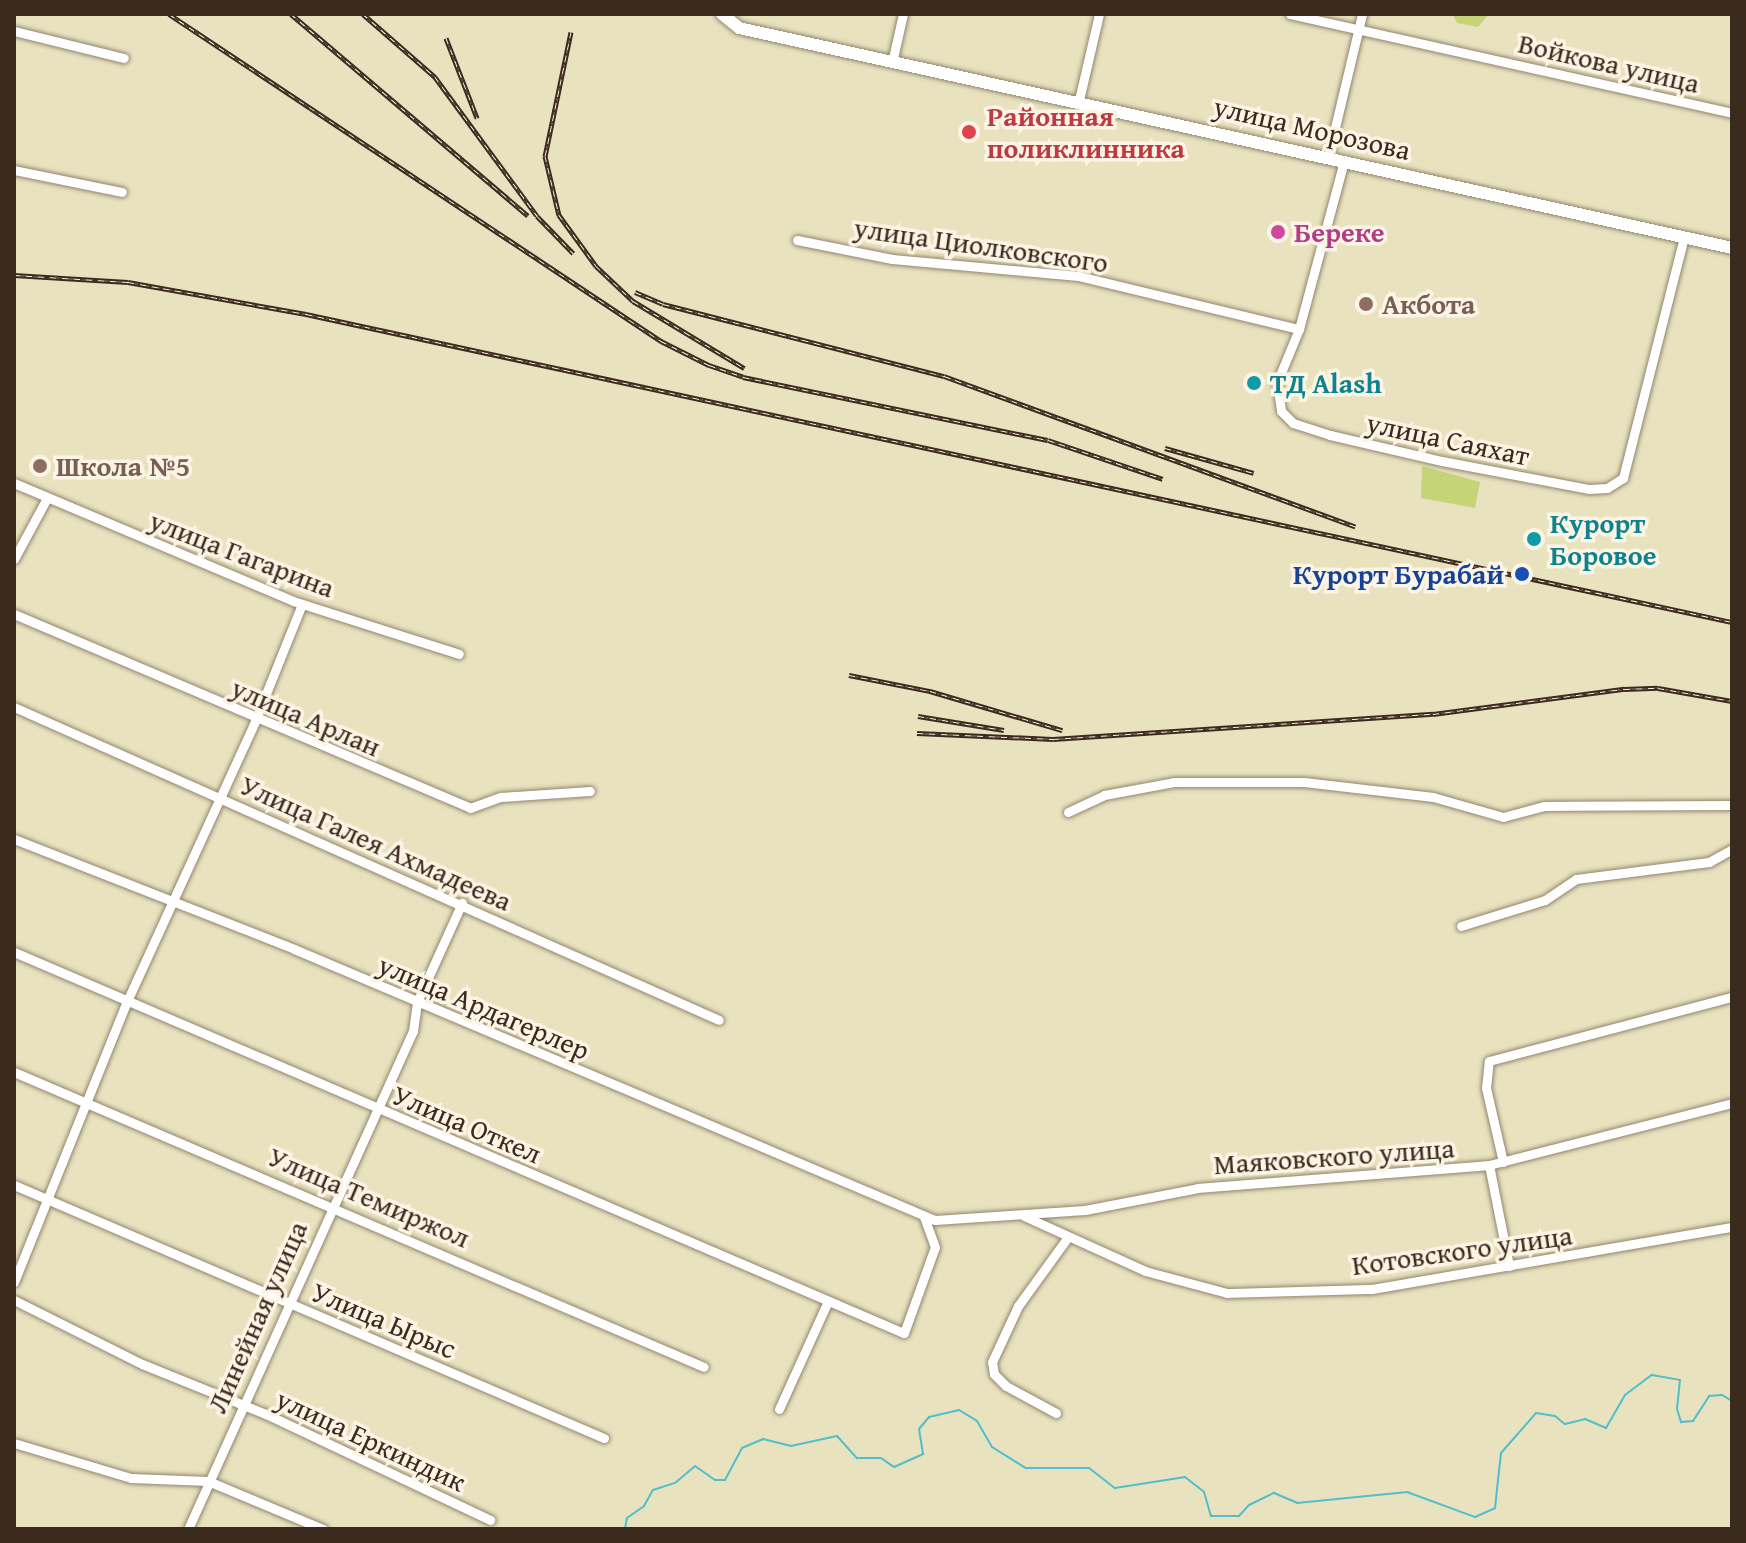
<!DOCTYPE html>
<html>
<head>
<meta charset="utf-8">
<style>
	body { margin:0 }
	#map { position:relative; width:1746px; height:1543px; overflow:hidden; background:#e8e2bf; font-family:"Gentium Book Plus",serif }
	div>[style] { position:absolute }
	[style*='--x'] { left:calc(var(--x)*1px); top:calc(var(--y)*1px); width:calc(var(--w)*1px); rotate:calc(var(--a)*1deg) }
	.green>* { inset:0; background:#c5d476 }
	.stream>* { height:2px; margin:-1px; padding:0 1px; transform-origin:1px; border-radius:1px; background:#51bfca }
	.roads { filter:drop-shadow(0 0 2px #92866e) drop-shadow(0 0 2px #92866e) }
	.minor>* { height:9px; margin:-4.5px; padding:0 4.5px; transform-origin:4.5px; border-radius:4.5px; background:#fff }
	.secondary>* { height:12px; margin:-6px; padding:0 6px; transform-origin:6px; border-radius:6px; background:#fff }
	.rail>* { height:5px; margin-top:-2.5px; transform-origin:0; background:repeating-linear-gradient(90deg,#fcf5e5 0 6px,#3b2a1e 0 12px); box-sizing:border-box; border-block:2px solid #3b2a1e }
	.dots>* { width:22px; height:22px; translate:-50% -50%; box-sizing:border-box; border:4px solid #fcf5e5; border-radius:50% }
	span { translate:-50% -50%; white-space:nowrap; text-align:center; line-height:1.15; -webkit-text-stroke:7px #fcf5e5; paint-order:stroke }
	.street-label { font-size:28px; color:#3b2a1e }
	.health-label { font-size:28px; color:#be3a42; font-weight:700 }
	.left { translate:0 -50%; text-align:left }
	.hotel-label { font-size:28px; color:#b23c85; font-weight:700 }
	.education-label { font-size:28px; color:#785e54; font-weight:700 }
	.culture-label { font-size:28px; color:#0d838f; font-weight:700 }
	.transit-label { font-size:28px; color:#164399; font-weight:700 }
	.right { translate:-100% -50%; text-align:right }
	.frame { position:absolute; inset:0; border:16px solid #3b2a1e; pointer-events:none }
</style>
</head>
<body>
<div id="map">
	<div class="green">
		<div style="clip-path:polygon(1489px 14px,1478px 27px,1457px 23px,1453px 15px)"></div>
		<div style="clip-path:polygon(1422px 466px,1480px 482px,1475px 508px,1421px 498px)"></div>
	</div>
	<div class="stream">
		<div style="--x:625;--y:1529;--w:11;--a:-80"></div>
		<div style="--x:627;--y:1518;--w:21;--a:-35"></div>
		<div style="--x:644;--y:1506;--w:18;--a:-61"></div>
		<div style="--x:653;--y:1490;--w:23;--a:-18"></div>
		<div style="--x:675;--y:1483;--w:26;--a:-40"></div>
		<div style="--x:695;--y:1466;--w:24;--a:35"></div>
		<div style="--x:715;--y:1480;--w:10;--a:0"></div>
		<div style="--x:725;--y:1480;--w:36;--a:-62"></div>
		<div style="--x:742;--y:1448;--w:23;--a:-23"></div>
		<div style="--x:763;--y:1439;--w:29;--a:14"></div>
		<div style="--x:791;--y:1446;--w:47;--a:-12.3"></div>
		<div style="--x:837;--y:1436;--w:30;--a:48"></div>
		<div style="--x:857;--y:1458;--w:24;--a:0"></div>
		<div style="--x:881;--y:1458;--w:16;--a:35"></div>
		<div style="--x:894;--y:1467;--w:32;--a:-24"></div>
		<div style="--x:923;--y:1454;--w:25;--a:-99"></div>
		<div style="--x:919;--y:1429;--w:16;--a:-50"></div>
		<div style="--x:929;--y:1417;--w:31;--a:-13"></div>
		<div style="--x:959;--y:1410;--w:21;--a:31"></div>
		<div style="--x:977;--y:1421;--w:30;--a:60"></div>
		<div style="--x:992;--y:1447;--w:40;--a:32"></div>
		<div style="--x:1026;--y:1468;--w:63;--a:0"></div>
		<div style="--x:1089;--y:1468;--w:33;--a:38"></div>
		<div style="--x:1115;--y:1488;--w:71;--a:-8.9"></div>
		<div style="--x:1185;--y:1477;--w:24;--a:38"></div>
		<div style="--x:1204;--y:1492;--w:25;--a:74"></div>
		<div style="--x:1211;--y:1516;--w:28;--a:0"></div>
		<div style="--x:1239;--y:1516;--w:15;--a:-48"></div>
		<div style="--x:1249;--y:1505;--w:28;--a:-26"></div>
		<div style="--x:1274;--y:1493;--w:25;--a:23"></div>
		<div style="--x:1297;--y:1503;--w:111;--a:-5.7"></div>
		<div style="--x:1407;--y:1492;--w:72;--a:20.2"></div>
		<div style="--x:1475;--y:1517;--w:22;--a:-24"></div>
		<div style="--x:1495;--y:1508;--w:55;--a:-83.8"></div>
		<div style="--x:1501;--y:1453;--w:53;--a:-48.8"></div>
		<div style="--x:1536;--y:1413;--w:19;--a:9"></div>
		<div style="--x:1555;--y:1416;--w:13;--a:39"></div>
		<div style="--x:1565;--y:1424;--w:21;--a:-14"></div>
		<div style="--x:1585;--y:1419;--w:23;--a:23"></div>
		<div style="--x:1606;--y:1428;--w:38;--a:-60"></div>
		<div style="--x:1625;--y:1395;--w:34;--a:-37"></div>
		<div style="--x:1652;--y:1375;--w:28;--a:10"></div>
		<div style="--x:1680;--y:1380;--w:29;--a:96"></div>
		<div style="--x:1677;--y:1409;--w:14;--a:73"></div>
		<div style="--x:1681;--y:1422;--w:12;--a:-5"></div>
		<div style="--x:1693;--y:1421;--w:30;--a:-57"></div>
		<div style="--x:1709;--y:1396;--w:13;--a:-4"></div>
		<div style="--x:1722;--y:1395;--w:12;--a:31"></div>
	</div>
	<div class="roads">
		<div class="minor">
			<div style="--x:1290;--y:14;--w:453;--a:12.6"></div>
			<div style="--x:14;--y:31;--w:113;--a:13.8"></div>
			<div style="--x:893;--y:58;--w:45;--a:-77.2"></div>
			<div style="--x:1079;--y:100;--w:88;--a:-76.9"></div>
			<div style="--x:1328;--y:157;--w:147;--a:-76.6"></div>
			<div style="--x:1344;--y:161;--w:174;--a:105"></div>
			<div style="--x:1299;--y:329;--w:57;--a:112.5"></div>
			<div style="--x:1277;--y:382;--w:29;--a:82"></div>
			<div style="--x:1281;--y:411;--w:17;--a:45"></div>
			<div style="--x:1293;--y:423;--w:39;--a:18"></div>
			<div style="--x:1330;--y:435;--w:115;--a:13.1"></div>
			<div style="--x:1442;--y:461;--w:150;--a:10.8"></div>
			<div style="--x:1589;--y:489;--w:18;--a:-3"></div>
			<div style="--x:1607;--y:488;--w:19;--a:-32"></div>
			<div style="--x:1623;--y:478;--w:249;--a:-75.8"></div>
			<div style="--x:14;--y:170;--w:110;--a:11.5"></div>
			<div style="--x:797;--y:240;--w:97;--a:11.3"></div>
			<div style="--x:892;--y:259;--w:187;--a:5.2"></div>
			<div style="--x:1078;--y:276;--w:227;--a:13.5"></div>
			<div style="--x:14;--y:483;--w:303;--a:22.9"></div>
			<div style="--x:293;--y:601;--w:174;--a:17.7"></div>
			<div style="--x:14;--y:559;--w:69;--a:-61.6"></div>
			<div style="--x:14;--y:614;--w:496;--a:23"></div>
			<div style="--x:470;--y:808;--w:33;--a:-20"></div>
			<div style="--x:501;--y:797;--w:89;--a:-3.9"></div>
			<div style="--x:14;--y:707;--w:771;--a:23.94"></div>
			<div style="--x:1068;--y:812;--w:40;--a:-25"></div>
			<div style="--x:1104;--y:795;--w:71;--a:-10.5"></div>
			<div style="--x:1174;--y:782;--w:130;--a:0"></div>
			<div style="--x:1304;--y:782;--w:130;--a:6.6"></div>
			<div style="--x:1433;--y:797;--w:73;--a:15.9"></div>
			<div style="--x:1503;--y:817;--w:42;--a:-15"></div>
			<div style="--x:1544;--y:806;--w:188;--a:-0.3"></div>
			<div style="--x:14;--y:839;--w:301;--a:21.4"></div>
			<div style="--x:294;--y:949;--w:696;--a:22.92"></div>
			<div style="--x:935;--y:1220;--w:150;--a:-3.8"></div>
			<div style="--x:1085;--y:1210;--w:115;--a:-11"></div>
			<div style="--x:1198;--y:1188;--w:292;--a:-4.5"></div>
			<div style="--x:1489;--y:1165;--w:251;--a:-14.3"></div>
			<div style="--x:1461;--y:926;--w:88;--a:-17.2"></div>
			<div style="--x:1545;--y:900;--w:37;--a:-34"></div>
			<div style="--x:1576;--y:879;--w:134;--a:-7.3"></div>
			<div style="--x:1709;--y:862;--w:26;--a:-29"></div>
			<div style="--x:14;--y:952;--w:968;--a:23.18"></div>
			<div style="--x:904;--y:1333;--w:91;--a:-70.2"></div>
			<div style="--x:935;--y:1247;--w:32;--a:-110"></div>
			<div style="--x:14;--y:1072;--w:750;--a:23.15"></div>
			<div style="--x:1503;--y:1162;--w:76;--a:-102.9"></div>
			<div style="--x:1486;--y:1088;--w:27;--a:-84"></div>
			<div style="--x:1489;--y:1061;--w:251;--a:-14.8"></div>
			<div style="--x:1489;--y:1165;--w:103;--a:78.8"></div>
			<div style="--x:14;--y:1185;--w:642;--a:23.21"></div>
			<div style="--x:1024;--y:1216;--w:133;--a:24.4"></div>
			<div style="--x:1145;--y:1271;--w:85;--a:15"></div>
			<div style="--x:1227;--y:1293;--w:145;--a:-1.6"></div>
			<div style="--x:1372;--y:1289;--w:365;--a:-9.8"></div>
			<div style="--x:14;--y:1282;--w:305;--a:-68.1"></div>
			<div style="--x:128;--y:999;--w:306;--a:-65.4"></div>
			<div style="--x:255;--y:721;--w:126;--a:-68.1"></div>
			<div style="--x:14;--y:1300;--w:143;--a:26.6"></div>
			<div style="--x:142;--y:1364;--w:134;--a:22"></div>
			<div style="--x:266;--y:1414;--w:248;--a:25.3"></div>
			<div style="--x:779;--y:1409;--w:116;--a:-65.6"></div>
			<div style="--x:1056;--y:1413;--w:57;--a:-151.6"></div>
			<div style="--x:1006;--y:1386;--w:17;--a:-135"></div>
			<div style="--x:994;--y:1374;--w:12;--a:-99"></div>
			<div style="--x:992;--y:1362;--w:62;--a:-65.1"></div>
			<div style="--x:1018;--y:1306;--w:85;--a:-54.1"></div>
			<div style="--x:14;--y:1443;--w:122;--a:16.7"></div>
			<div style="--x:131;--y:1478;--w:77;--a:2.2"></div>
			<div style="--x:208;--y:1481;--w:125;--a:22.7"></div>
			<div style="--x:188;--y:1529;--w:546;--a:-65.69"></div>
			<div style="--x:413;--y:1031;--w:29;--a:-82"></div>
			<div style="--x:417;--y:1002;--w:109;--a:-65.6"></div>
		</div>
		<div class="secondary">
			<div style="--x:722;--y:14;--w:22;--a:39"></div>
			<div style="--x:739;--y:28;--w:1017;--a:12.49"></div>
		</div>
	</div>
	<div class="rail">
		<div style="--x:169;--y:14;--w:591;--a:33.61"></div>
		<div style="--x:661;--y:341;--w:54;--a:26.6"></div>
		<div style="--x:709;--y:365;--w:36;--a:19"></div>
		<div style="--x:743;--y:377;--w:311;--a:11.7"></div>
		<div style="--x:1048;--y:440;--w:121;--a:18.7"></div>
		<div style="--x:291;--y:14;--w:311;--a:40.4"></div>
		<div style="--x:363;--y:14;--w:96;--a:41.2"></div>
		<div style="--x:435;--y:77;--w:172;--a:53.7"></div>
		<div style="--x:537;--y:216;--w:52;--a:45.8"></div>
		<div style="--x:571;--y:32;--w:127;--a:101.8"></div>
		<div style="--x:545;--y:156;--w:61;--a:76.7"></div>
		<div style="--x:559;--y:215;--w:63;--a:54"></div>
		<div style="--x:596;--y:266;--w:51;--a:43.4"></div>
		<div style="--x:633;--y:301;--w:130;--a:31.1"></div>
		<div style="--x:446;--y:38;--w:86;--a:68.8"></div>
		<div style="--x:14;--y:275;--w:114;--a:3.5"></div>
		<div style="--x:128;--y:282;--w:181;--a:10.2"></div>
		<div style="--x:306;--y:314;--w:1459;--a:12.19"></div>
		<div style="--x:635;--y:292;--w:30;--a:23"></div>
		<div style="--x:663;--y:304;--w:290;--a:14.4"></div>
		<div style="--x:944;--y:376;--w:438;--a:20.1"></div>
		<div style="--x:1165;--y:448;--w:92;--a:15.7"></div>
		<div style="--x:849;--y:675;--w:83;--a:11.2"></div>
		<div style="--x:930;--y:691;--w:138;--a:16.5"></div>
		<div style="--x:918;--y:716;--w:87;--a:9.2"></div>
		<div style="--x:917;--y:733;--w:136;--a:2.5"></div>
		<div style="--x:1053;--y:739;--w:381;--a:-3.8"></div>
		<div style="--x:1433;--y:714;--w:193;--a:-7.5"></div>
		<div style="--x:1624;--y:689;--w:34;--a:-2"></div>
		<div style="--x:1658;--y:688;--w:75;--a:10"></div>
	</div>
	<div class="dots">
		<div style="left:969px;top:132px;background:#e0444e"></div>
		<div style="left:1278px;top:232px;background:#d1479c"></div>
		<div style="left:1366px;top:304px;background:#8d6e63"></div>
		<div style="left:1254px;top:383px;background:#0f9aa8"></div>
		<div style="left:40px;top:466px;background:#8d6e63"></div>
		<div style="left:1534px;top:539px;background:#0f9aa8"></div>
		<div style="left:1522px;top:574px;background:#1a4fb4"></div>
	</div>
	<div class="street-label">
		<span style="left:1609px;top:63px;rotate:13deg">Войкова улица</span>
		<span style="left:1312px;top:128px;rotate:13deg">улица Морозова</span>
		<span style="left:981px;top:245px;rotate:8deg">улица Циолковского</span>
		<span style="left:1448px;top:439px;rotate:12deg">улица Саяхат</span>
		<span style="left:242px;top:554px;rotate:21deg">улица Гагарина</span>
		<span style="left:306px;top:717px;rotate:23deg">улица Арлан</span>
		<span style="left:376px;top:843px;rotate:24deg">Улица Галея Ахмадеева</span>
		<span style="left:484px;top:1007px;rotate:23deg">улица Ардагерлер</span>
		<span style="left:467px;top:1124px;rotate:23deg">Улица Откел</span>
		<span style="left:1334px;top:1156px;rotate:-4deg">Маяковского улица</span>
		<span style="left:369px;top:1197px;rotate:23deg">Улица Темиржол</span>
		<span style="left:1462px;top:1250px;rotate:-8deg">Котовского улица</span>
		<span style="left:257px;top:1317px;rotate:-66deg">Линейная улица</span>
		<span style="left:384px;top:1320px;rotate:23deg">Улица Ырыс</span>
		<span style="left:371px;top:1440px;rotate:25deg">улица Еркиндик</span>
	</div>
	<div class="health-label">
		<span class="left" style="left:987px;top:132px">Районная<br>поликлинника</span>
	</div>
	<div class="hotel-label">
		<span class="left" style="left:1294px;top:232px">Береке</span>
	</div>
	<div class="education-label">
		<span class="left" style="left:1382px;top:304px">Акбота</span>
		<span class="left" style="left:56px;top:466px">Школа №5</span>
	</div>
	<div class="culture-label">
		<span class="left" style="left:1270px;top:383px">ТД Alash</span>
		<span class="left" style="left:1550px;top:539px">Курорт<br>Боровое</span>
	</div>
	<div class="transit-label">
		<span class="right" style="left:1504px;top:574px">Курорт Бурабай</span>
	</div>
	<div class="frame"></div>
</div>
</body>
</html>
